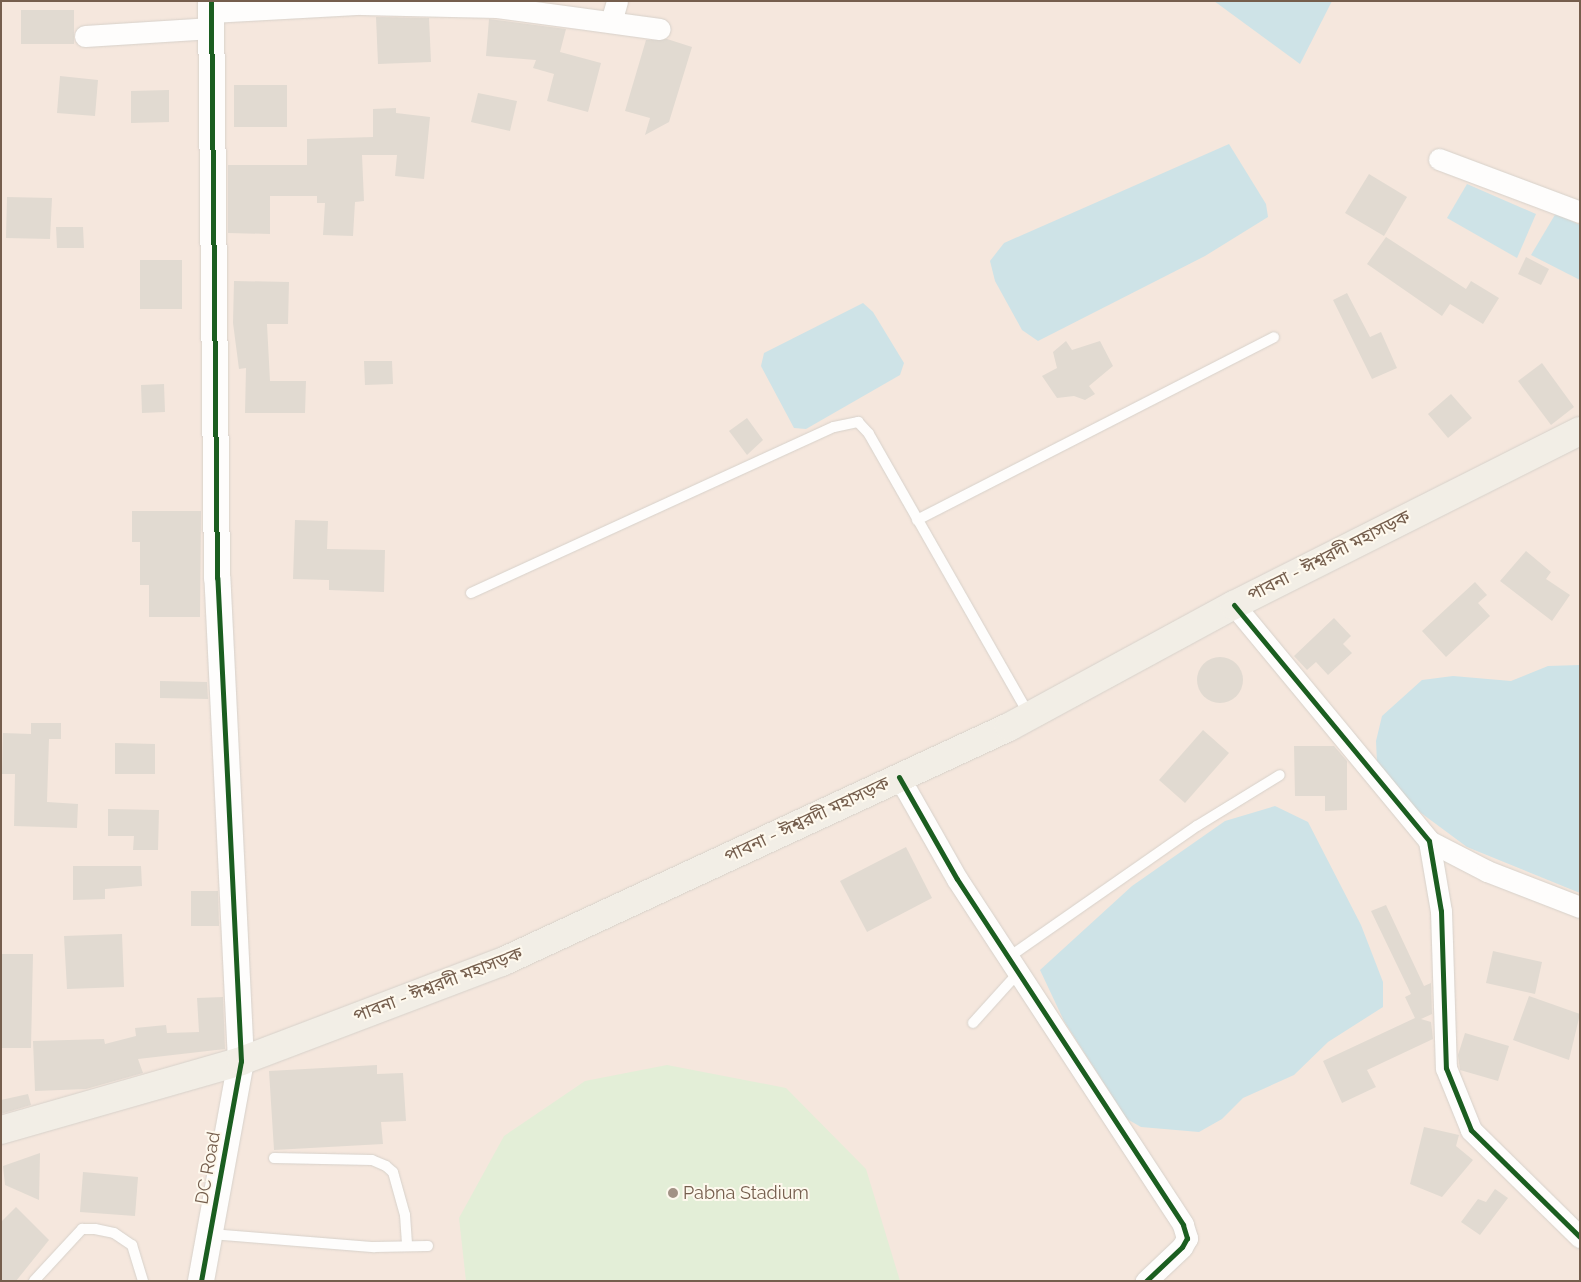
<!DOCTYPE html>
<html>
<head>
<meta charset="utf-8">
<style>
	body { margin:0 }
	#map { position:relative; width:1581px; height:1282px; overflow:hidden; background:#f7f4ec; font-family:Raleway,"Noto Sans Bengali",sans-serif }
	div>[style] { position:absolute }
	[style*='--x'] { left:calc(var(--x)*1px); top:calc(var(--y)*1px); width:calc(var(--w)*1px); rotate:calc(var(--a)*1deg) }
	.commercial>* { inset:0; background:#f5e7dd }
	.green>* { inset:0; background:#e3eed7 }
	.water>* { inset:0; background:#cee3e7 }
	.building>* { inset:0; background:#e1dad1 }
	.round { border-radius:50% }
	.roads { filter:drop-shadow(0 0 1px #d7d1ca) drop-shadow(0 0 1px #d7d1ca) }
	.service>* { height:10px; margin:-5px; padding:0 5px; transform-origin:5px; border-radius:5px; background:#fefdfc }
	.minor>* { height:21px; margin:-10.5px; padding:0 10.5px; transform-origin:10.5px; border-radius:10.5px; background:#fefdfc }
	.tertiary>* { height:26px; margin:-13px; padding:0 13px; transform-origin:13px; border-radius:13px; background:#fefdfc }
	.primary>* { height:28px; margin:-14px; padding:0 14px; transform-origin:14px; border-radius:14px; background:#f2eee6 }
	.cycleway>* { height:5px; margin:-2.5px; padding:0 2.5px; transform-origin:2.5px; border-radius:2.5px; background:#1b5e20 }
	.dots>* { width:14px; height:14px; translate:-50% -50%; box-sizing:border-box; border:2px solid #fef9ee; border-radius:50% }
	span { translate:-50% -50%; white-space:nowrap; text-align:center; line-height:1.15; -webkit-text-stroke:4px #fef9ee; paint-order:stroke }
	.street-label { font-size:18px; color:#755e4d }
	.poi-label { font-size:18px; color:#755e4d }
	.left { translate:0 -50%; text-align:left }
	.frame { position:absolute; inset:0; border:2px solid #755e4d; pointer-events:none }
</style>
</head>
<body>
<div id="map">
	<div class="commercial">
		<div style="clip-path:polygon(1px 1px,1580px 1px,1580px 1281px,1px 1281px)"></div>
	</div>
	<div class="green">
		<div style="clip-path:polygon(667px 1065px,786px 1088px,866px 1169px,900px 1281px,466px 1281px,459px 1218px,504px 1136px,585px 1081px)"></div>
	</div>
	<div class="water">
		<div style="clip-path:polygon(1214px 1px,1332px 1px,1300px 64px)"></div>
		<div style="clip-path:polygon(1229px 144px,1266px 204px,1268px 217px,1205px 256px,1038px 341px,1022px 330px,995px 281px,990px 261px,1004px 243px)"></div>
		<div style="clip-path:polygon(1467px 184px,1536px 214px,1517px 258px,1447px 218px)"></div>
		<div style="clip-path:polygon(1556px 213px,1580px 225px,1580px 280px,1531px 255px)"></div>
		<div style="clip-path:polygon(863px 303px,873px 312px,904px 363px,900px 375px,806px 429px,794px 428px,761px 366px,764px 353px)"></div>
		<div style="clip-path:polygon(1580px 665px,1580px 893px,1467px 847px,1413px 807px,1377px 762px,1376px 741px,1382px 716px,1422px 680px,1453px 676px,1511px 681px,1548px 666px)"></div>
		<div style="clip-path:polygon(1275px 806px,1308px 822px,1361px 925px,1383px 982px,1383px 1007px,1328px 1042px,1294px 1075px,1243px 1098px,1222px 1119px,1199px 1132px,1141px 1127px,1127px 1119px,1064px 1021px,1040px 970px,1132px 886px,1225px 821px)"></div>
	</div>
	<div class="building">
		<div style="clip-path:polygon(21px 10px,74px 10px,74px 44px,21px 44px)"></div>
		<div style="clip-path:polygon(376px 17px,429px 18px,431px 62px,378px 64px)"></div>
		<div style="clip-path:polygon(489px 19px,566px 29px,560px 52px,601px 63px,588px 112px,547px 101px,554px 74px,533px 68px,536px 60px,486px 56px)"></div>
		<div style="clip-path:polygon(667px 39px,692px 47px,669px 122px,645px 135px,650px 118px,625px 111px,646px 40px)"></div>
		<div style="clip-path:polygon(60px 76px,98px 80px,95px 116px,57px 113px)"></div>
		<div style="clip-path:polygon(234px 85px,287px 85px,287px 127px,234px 127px)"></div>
		<div style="clip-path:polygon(169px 90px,169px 122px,131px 123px,131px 91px)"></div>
		<div style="clip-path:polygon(478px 93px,517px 101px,510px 131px,471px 122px)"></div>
		<div style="clip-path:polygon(396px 108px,396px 113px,430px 117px,424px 179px,395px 176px,397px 155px,362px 155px,364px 201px,355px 202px,353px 236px,323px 235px,325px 203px,317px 203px,317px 196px,270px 196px,270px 234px,228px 233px,228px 165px,307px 165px,307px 139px,373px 137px,373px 109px)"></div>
		<div style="clip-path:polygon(1369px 174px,1407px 197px,1384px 236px,1345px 213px)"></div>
		<div style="clip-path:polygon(7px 197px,52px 198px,50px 239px,6px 238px)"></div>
		<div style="clip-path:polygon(56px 227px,83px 227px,84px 248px,57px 248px)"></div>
		<div style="clip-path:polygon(1386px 237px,1466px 289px,1471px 281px,1499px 298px,1483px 324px,1450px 304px,1442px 316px,1367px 264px)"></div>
		<div style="clip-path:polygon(1526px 257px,1549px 269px,1541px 285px,1518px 274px)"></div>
		<div style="clip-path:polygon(140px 260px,182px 260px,182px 309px,140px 309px)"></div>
		<div style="clip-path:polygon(234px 281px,289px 282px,288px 324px,267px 324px,270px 381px,306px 381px,305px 413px,245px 413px,246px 368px,239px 369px,233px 323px)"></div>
		<div style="clip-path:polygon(1347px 293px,1370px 337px,1381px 332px,1397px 368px,1372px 379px,1333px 300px)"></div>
		<div style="clip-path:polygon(1066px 341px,1072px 350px,1100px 341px,1113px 366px,1089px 386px,1095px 394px,1085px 400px,1074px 396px,1057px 398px,1042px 376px,1057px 368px,1053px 352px)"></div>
		<div style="clip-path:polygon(364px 361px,392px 361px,393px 384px,365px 385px)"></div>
		<div style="clip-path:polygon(1542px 363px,1574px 407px,1551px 425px,1518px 381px)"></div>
		<div style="clip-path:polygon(164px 384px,165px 412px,142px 413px,141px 385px)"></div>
		<div style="clip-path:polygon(1451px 394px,1472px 418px,1448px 438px,1428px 414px)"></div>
		<div style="clip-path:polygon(747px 418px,763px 440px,747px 455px,729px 431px)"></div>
		<div style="clip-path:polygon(132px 511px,201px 511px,200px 617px,149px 617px,149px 585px,140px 585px,140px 542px,132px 542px)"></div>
		<div style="clip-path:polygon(295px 520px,328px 521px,327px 549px,385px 550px,384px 592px,329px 590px,329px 580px,293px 579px)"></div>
		<div style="clip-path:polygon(1526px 551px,1551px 572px,1546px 579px,1570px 595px,1552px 621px,1500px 581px)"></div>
		<div style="clip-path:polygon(1475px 582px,1487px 595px,1478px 603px,1490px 616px,1446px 657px,1422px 631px)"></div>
		<div style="clip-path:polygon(1334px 618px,1351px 636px,1343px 644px,1352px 653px,1328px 675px,1316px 662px,1307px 670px,1294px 656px)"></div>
		<div class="round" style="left:1197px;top:657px;width:46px;height:46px"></div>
		<div style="clip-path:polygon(160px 681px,207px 682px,208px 699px,160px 698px)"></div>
		<div style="clip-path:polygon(31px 723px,61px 723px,61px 739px,49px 739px,47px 802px,78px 804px,77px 828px,14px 826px,15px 774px,2px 774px,3px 733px,31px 734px)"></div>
		<div style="clip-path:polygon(1203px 730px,1229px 753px,1185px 803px,1159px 780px)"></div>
		<div style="clip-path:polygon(115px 743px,155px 744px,155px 774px,115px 774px)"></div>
		<div style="clip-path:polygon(1294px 746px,1334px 746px,1347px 761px,1347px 810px,1325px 811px,1325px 796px,1295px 796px)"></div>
		<div style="clip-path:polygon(108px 809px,159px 810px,158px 850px,133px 850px,134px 836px,108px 836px)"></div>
		<div style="clip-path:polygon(906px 847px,932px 898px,867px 932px,840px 881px)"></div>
		<div style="clip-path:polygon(73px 866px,141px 866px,142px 886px,105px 889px,105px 899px,73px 900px)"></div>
		<div style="clip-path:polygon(191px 891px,218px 891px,219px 926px,191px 926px)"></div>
		<div style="clip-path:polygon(1386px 905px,1424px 986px,1431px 983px,1432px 1014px,1421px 1019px,1431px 1022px,1433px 1039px,1367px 1070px,1376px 1087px,1342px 1103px,1323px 1061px,1415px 1018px,1405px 997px,1411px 994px,1371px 911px)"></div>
		<div style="clip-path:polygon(122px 934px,124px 987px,67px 989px,64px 936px)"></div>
		<div style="clip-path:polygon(1493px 951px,1542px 962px,1535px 994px,1486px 983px)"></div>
		<div style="clip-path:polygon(2px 954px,33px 954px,31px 1048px,1px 1048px)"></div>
		<div style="clip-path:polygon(1529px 996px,1580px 1014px,1569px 1060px,1513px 1040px)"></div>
		<div style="clip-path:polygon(223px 997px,225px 1049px,138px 1059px,143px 1073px,86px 1089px,35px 1091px,33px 1041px,104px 1039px,105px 1044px,136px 1036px,135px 1028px,166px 1025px,167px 1033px,199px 1032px,197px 998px)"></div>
		<div style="clip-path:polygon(1465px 1033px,1509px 1046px,1498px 1081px,1460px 1070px,1458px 1055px)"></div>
		<div style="clip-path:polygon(377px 1065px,377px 1074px,403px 1073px,406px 1121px,381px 1122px,383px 1144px,274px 1150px,269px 1071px)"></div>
		<div style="clip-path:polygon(28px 1094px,31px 1105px,1px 1114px,1px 1100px)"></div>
		<div style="clip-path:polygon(1424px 1127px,1459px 1135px,1456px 1146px,1473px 1160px,1442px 1197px,1410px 1184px)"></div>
		<div style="clip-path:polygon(40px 1153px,39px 1200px,5px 1185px,3px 1166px)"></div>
		<div style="clip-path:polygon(83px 1172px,138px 1177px,135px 1216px,80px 1212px)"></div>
		<div style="clip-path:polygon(1495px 1189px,1508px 1198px,1480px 1235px,1461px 1222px,1478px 1199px,1486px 1202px)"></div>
		<div style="clip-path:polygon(16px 1207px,49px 1240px,16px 1281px,1px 1281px,1px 1222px)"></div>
	</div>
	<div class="roads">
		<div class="service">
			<div style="--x:917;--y:520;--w:401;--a:-27.1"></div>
			<div style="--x:471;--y:593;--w:399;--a:-24.6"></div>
			<div style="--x:834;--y:427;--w:25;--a:-12"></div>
			<div style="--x:858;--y:422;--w:16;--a:47"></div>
			<div style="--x:869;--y:434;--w:323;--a:60.3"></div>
			<div style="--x:1009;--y:957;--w:229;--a:-34.9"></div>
			<div style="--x:1197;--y:826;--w:97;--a:-31.6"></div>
			<div style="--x:973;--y:1023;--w:69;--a:-48"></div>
			<div style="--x:274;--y:1158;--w:98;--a:1.2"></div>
			<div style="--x:372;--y:1160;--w:15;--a:23"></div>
			<div style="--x:386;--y:1166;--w:9;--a:41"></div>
			<div style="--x:393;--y:1172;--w:45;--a:74.4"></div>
			<div style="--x:405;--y:1215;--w:31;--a:86"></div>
			<div style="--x:211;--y:1234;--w:164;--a:4.6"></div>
			<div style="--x:374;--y:1247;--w:54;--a:-1.1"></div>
			<div style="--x:34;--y:1281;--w:71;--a:-47.3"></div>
			<div style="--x:82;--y:1229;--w:13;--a:0"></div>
			<div style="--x:95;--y:1229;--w:19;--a:12"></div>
			<div style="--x:114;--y:1233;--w:22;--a:34"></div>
			<div style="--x:132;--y:1245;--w:38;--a:73"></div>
		</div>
		<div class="minor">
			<div style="--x:211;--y:12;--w:150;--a:-3.1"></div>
			<div style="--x:361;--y:4;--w:136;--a:1.3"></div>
			<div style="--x:497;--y:7;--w:164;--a:7.7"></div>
			<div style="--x:611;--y:22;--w:22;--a:-74"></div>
			<div style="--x:85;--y:36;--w:127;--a:-3.6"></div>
			<div style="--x:1439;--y:159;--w:151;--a:20.6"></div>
			<div style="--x:1234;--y:605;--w:306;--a:50.4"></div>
			<div style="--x:1429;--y:841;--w:71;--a:80.3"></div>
			<div style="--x:1441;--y:911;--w:157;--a:88.2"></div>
			<div style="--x:1446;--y:1068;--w:67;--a:68"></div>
			<div style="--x:1471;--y:1130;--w:153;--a:44.5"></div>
			<div style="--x:899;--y:777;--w:117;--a:60.4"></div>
			<div style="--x:957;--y:879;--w:413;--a:56.8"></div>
			<div style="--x:1183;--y:1225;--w:14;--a:73"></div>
			<div style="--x:1187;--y:1238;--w:10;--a:119"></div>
			<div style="--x:1182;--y:1247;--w:50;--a:136.6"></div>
			<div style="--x:1429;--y:841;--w:65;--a:27.3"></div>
			<div style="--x:1487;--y:871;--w:100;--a:21.2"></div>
		</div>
		<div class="tertiary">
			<div style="--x:201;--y:1281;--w:224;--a:-79.7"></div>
			<div style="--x:241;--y:1061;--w:484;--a:-92.8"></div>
			<div style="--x:217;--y:578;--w:577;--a:-90.6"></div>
		</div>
		<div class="primary">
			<div style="--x:1;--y:1130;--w:250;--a:-16"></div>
			<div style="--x:241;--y:1061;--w:279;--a:-20.8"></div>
			<div style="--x:502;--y:962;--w:559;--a:-24.87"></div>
			<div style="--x:1009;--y:727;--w:256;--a:-28.5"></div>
			<div style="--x:1234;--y:605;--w:387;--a:-26.7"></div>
		</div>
	</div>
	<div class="cycleway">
		<div style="--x:1234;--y:605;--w:306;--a:50.4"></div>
		<div style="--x:1429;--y:841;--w:71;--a:80.3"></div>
		<div style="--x:1441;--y:911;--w:157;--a:88.2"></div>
		<div style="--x:1446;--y:1068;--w:67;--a:68"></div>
		<div style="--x:1471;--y:1130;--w:153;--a:44.5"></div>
		<div style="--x:899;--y:777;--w:117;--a:60.4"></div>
		<div style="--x:957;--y:879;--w:413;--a:56.8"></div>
		<div style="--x:1183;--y:1225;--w:14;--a:73"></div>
		<div style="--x:1187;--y:1238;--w:10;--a:119"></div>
		<div style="--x:1182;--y:1247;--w:50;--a:136.6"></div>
		<div style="--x:201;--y:1281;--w:224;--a:-79.7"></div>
		<div style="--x:241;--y:1061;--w:484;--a:-92.8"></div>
		<div style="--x:217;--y:578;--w:577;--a:-90.6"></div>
	</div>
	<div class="dots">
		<div style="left:673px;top:1193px;background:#a29285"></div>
	</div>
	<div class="street-label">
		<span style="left:1329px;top:556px;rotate:-27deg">পাবনা - ঈশ্বরদী মহাসড়ক</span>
		<span style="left:807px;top:820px;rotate:-25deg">পাবনা - ঈশ্বরদী মহাসড়ক</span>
		<span style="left:438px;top:985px;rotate:-21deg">পাবনা - ঈশ্বরদী মহাসড়ক</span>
		<span style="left:208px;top:1168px;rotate:-80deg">DC Road</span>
	</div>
	<div class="poi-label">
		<span class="left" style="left:683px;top:1193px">Pabna Stadium</span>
	</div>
	<div class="frame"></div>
</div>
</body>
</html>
